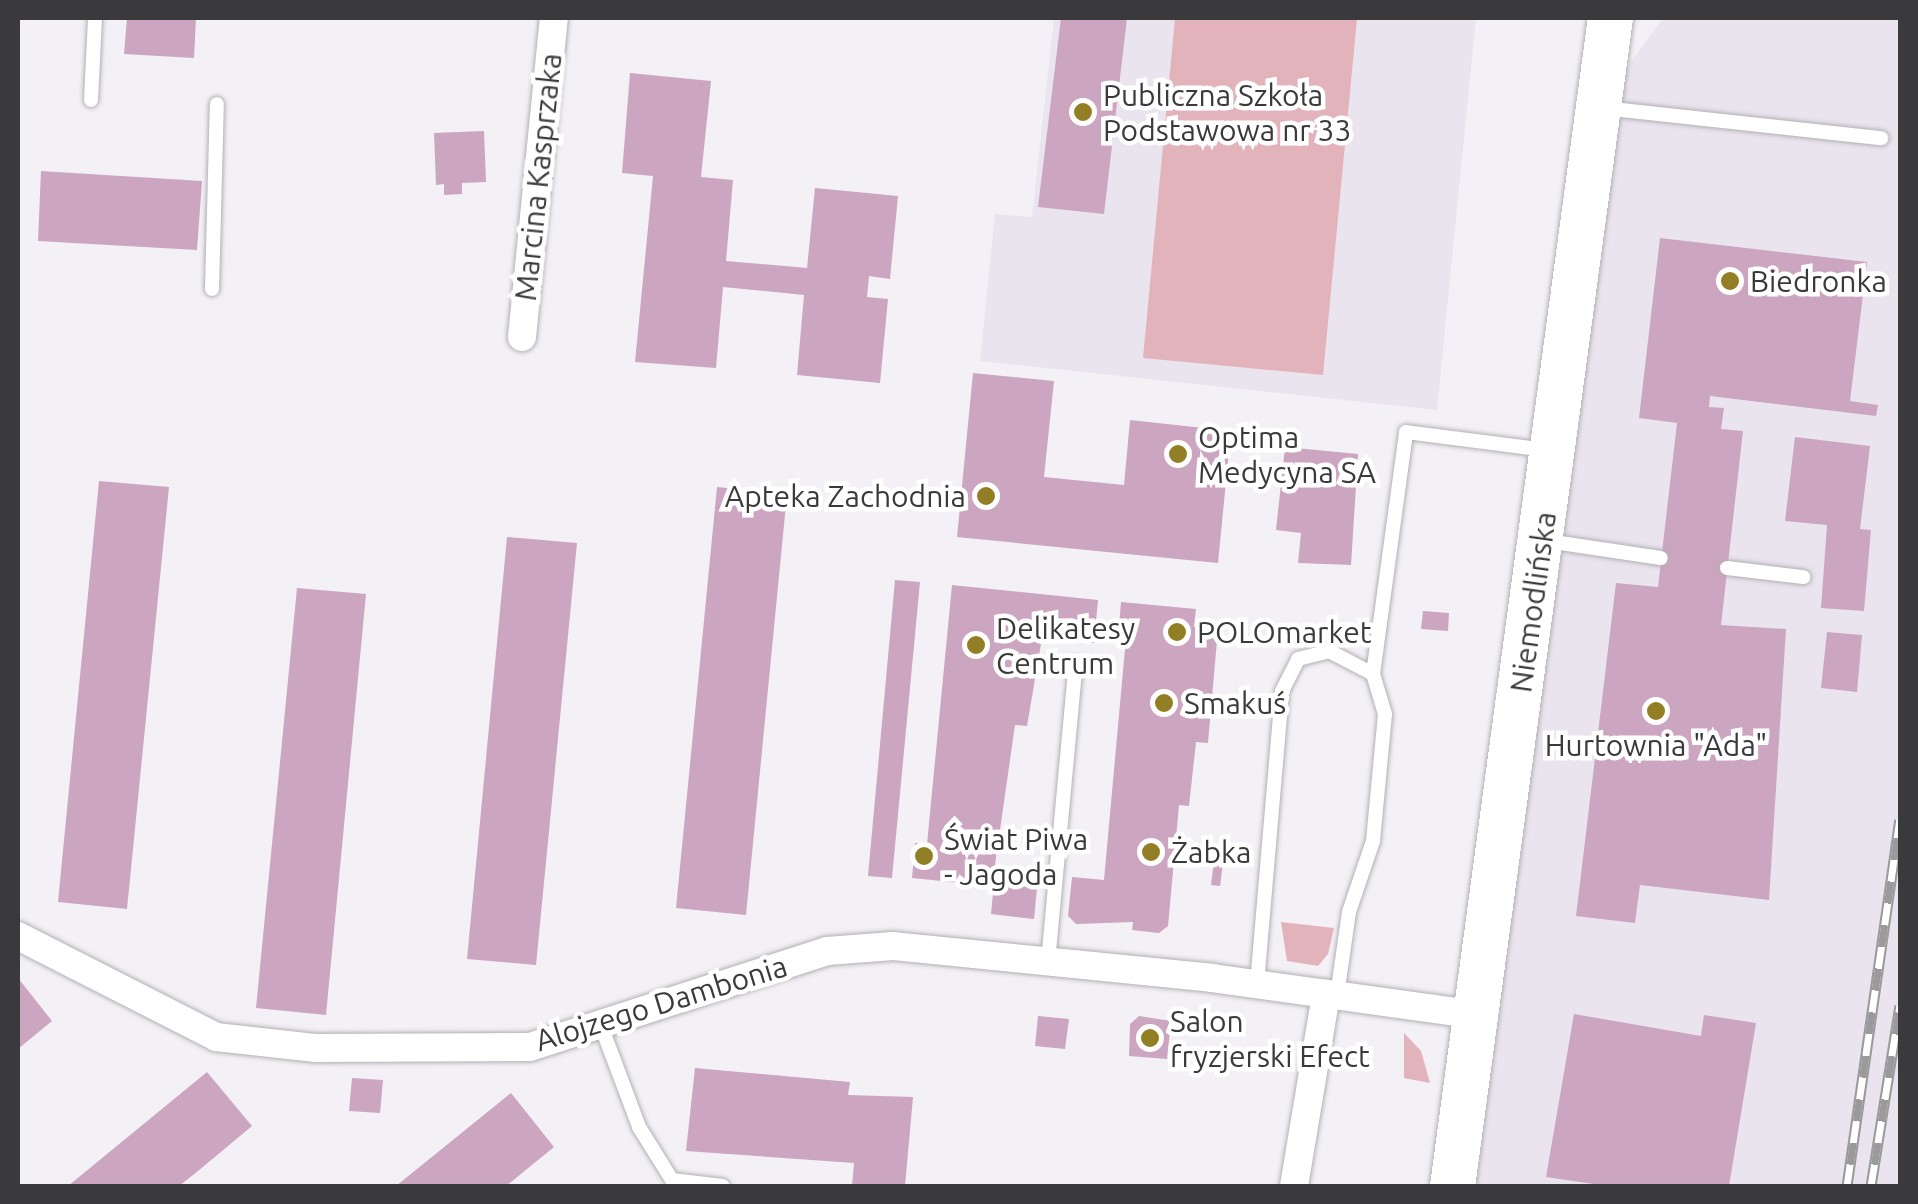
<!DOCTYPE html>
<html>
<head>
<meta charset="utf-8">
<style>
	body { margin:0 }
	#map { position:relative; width:1918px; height:1204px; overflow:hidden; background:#f3f1f5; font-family:Ubuntu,sans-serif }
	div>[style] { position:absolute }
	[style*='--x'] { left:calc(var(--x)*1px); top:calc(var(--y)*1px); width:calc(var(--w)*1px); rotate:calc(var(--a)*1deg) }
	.built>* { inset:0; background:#eae4ef }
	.green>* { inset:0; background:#e3b3bb }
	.building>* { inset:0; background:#cca5c0 }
	.roads { filter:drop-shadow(0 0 2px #b3b0b5) drop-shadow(0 0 2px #b3b0b5) }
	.lane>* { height:14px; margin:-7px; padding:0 7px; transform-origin:7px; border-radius:7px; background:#fff }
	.street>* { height:28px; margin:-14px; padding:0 14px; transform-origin:14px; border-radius:14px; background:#fff }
	.primary>* { height:45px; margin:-22.5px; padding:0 22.5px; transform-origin:22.5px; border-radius:22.5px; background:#fff }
	.rail>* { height:11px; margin-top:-5.5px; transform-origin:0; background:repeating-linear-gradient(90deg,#fff 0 22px,#9a999c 0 44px); box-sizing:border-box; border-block:2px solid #9a999c }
	.dots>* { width:28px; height:28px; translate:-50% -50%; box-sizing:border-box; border:5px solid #fff; border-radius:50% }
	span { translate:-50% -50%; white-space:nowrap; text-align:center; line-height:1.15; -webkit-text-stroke:9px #fff; paint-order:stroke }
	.poi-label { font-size:30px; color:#3a393b }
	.left { translate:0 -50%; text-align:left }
	.right { translate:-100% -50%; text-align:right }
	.street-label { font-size:30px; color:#3a393b }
	.frame { position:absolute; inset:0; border:20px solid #3a393b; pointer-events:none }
</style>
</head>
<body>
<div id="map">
	<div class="built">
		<div style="clip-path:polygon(1054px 18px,1476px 18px,1437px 410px,980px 361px,995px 214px,1032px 217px)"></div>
		<div style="clip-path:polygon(1663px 18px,1900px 18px,1900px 1186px,1452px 1186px,1598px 107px)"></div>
	</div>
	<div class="green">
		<div style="clip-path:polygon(1175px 18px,1357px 19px,1323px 375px,1143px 358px)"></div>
		<div style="clip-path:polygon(1281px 922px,1334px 928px,1328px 954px,1318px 966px,1287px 961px)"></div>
		<div style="clip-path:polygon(1404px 1033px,1421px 1051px,1430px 1083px,1404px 1078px)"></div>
	</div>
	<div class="building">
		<div style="clip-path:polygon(127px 18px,196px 18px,194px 58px,124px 54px)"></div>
		<div style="clip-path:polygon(1061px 18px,1127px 18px,1104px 214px,1038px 207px)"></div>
		<div style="clip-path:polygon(630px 73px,711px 81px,701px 177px,733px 180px,726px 261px,807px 268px,815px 188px,898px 196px,890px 279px,869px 276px,867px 297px,888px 299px,880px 383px,797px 375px,804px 295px,723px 287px,716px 368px,635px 362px,653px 176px,622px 173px)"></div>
		<div style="clip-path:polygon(484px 131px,486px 182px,462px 183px,462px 194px,444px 195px,444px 184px,436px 185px,434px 133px)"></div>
		<div style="clip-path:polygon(41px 171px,202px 181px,197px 250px,38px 241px)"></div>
		<div style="clip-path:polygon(1660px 238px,1867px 262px,1850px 401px,1878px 405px,1876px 416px,1710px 396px,1709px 407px,1724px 408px,1721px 429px,1743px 431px,1721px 625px,1786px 629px,1769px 900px,1640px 885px,1635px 923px,1576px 916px,1616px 583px,1658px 587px,1677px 423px,1639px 418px)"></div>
		<div style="clip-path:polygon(973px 373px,1054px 381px,1044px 477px,1124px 485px,1130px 420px,1231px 431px,1218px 563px,957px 537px)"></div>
		<div style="clip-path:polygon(1795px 437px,1870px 446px,1860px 529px,1871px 530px,1864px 611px,1821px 608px,1827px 525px,1785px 521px)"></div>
		<div style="clip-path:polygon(1285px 447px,1358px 454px,1351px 565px,1298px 563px,1301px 533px,1276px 530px)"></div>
		<div style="clip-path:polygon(99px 481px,169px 487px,127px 909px,58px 902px)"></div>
		<div style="clip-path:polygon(717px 487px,787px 494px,746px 915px,676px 908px)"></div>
		<div style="clip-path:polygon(507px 537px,577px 543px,536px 965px,467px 959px)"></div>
		<div style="clip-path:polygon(895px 580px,920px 582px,892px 878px,868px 876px)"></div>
		<div style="clip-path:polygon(952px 585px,1098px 600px,1094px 643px,1042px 638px,1027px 726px,1015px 725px,992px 886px,912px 878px,915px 843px,927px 844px)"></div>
		<div style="clip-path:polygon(297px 588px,366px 594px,326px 1015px,256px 1008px)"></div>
		<div style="clip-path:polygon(1121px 602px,1196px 609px,1194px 627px,1218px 629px,1208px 743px,1196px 742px,1189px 806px,1179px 805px,1168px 926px,1159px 933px,1132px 930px,1133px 922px,1076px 924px,1068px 916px,1072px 877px,1104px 880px,1126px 638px,1118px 637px)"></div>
		<div style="clip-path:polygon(1423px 611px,1449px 613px,1448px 631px,1421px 629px)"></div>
		<div style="clip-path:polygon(1827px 632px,1862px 635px,1857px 692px,1821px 688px)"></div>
		<div style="clip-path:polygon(1215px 853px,1224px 854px,1220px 886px,1211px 885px)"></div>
		<div style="clip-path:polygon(994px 883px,1037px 888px,1034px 919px,991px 914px)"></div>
		<div style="clip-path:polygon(18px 978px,52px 1021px,18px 1049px)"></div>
		<div style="clip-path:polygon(1574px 1014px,1701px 1036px,1704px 1015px,1756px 1023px,1729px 1186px,1607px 1186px,1546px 1177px)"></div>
		<div style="clip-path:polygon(1038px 1016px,1069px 1019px,1065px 1049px,1035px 1046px)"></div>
		<div style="clip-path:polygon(1139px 1016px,1171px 1021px,1167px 1059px,1129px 1056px,1130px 1024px)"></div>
		<div style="clip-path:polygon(695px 1068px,850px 1082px,848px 1095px,913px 1097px,905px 1186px,852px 1186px,854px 1163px,686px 1151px)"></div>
		<div style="clip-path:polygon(207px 1072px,252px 1126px,198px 1171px,179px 1186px,68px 1186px)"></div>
		<div style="clip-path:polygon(352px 1078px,383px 1080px,380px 1113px,349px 1111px)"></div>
		<div style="clip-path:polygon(511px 1093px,554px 1147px,506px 1186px,396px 1186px)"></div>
	</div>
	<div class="roads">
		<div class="lane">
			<div style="--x:91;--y:100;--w:82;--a:-87.2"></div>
			<div style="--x:1603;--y:108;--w:280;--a:6.2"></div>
			<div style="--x:212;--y:289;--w:185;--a:-88.5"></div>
			<div style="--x:1547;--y:541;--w:115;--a:8.5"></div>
			<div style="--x:1727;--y:568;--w:77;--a:6.8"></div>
			<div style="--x:1373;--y:674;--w:244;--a:-82.2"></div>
			<div style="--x:1406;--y:432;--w:142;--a:7.3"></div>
			<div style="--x:1048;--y:962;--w:300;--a:-84.7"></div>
			<div style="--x:1257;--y:984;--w:294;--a:-85.1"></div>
			<div style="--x:1282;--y:691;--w:36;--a:-63"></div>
			<div style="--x:1298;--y:659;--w:32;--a:-14"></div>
			<div style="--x:1329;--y:651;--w:50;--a:27.6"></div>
			<div style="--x:1373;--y:674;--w:42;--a:73.3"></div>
			<div style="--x:1385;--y:714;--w:128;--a:95.4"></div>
			<div style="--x:1373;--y:841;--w:75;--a:108.7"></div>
			<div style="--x:1349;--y:912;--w:84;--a:98.2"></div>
			<div style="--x:600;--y:1023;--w:111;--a:69.4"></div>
			<div style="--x:639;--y:1127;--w:62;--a:58.1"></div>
			<div style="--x:672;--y:1180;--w:51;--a:6.7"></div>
		</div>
		<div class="street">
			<div style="--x:522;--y:337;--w:321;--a:-84.3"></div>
			<div style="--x:18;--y:936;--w:222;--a:27"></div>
			<div style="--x:216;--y:1037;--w:101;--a:6.3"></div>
			<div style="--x:316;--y:1048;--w:214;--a:-0.3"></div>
			<div style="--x:530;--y:1047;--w:312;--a:-17.9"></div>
			<div style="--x:827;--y:951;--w:66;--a:-4.3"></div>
			<div style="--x:893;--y:946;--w:321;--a:5.7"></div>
			<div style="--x:1212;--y:978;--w:268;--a:7.9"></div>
			<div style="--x:1294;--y:1186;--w:195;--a:-80.5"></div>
		</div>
		<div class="primary">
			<div style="--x:1452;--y:1186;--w:1179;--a:-82.3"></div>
		</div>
	</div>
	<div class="rail">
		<div style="--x:1847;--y:1186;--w:370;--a:-81.8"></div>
		<div style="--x:1871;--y:1186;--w:183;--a:-80.9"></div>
	</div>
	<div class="dots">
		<div style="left:1083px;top:112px;background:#927e25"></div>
		<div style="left:1730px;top:281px;background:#927e25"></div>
		<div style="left:1178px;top:454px;background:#927e25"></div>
		<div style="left:986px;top:496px;background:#927e25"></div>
		<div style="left:1177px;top:632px;background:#927e25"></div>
		<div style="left:976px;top:645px;background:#927e25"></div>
		<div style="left:1164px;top:703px;background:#927e25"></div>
		<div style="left:1656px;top:711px;background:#927e25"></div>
		<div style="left:1151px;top:852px;background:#927e25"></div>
		<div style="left:924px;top:856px;background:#927e25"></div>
		<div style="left:1150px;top:1038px;background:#927e25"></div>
	</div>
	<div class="poi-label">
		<span class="left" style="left:1103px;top:112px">Publiczna Szkoła<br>Podstawowa nr 33</span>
		<span class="left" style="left:1750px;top:281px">Biedronka</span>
		<span class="left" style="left:1198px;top:454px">Optima<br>Medycyna SA</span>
		<span class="right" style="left:966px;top:496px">Apteka Zachodnia</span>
		<span class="left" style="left:996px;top:645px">Delikatesy<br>Centrum</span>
		<span class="left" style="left:1197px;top:632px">POLOmarket</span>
		<span class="left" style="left:1184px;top:703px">Smakuś</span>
		<span style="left:1656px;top:745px">Hurtownia "Ada"</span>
		<span class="left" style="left:944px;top:856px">Świat Piwa<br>- Jagoda</span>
		<span class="left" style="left:1171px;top:852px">Żabka</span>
		<span class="left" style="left:1170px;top:1038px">Salon<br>fryzjerski Efect</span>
	</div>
	<div class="street-label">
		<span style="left:538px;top:177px;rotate:-84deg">Marcina Kasprzaka</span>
		<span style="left:1533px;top:602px;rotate:-82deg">Niemodlińska</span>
		<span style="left:661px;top:1003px;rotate:-17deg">Alojzego Dambonia</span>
	</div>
	<div class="frame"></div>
</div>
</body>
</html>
